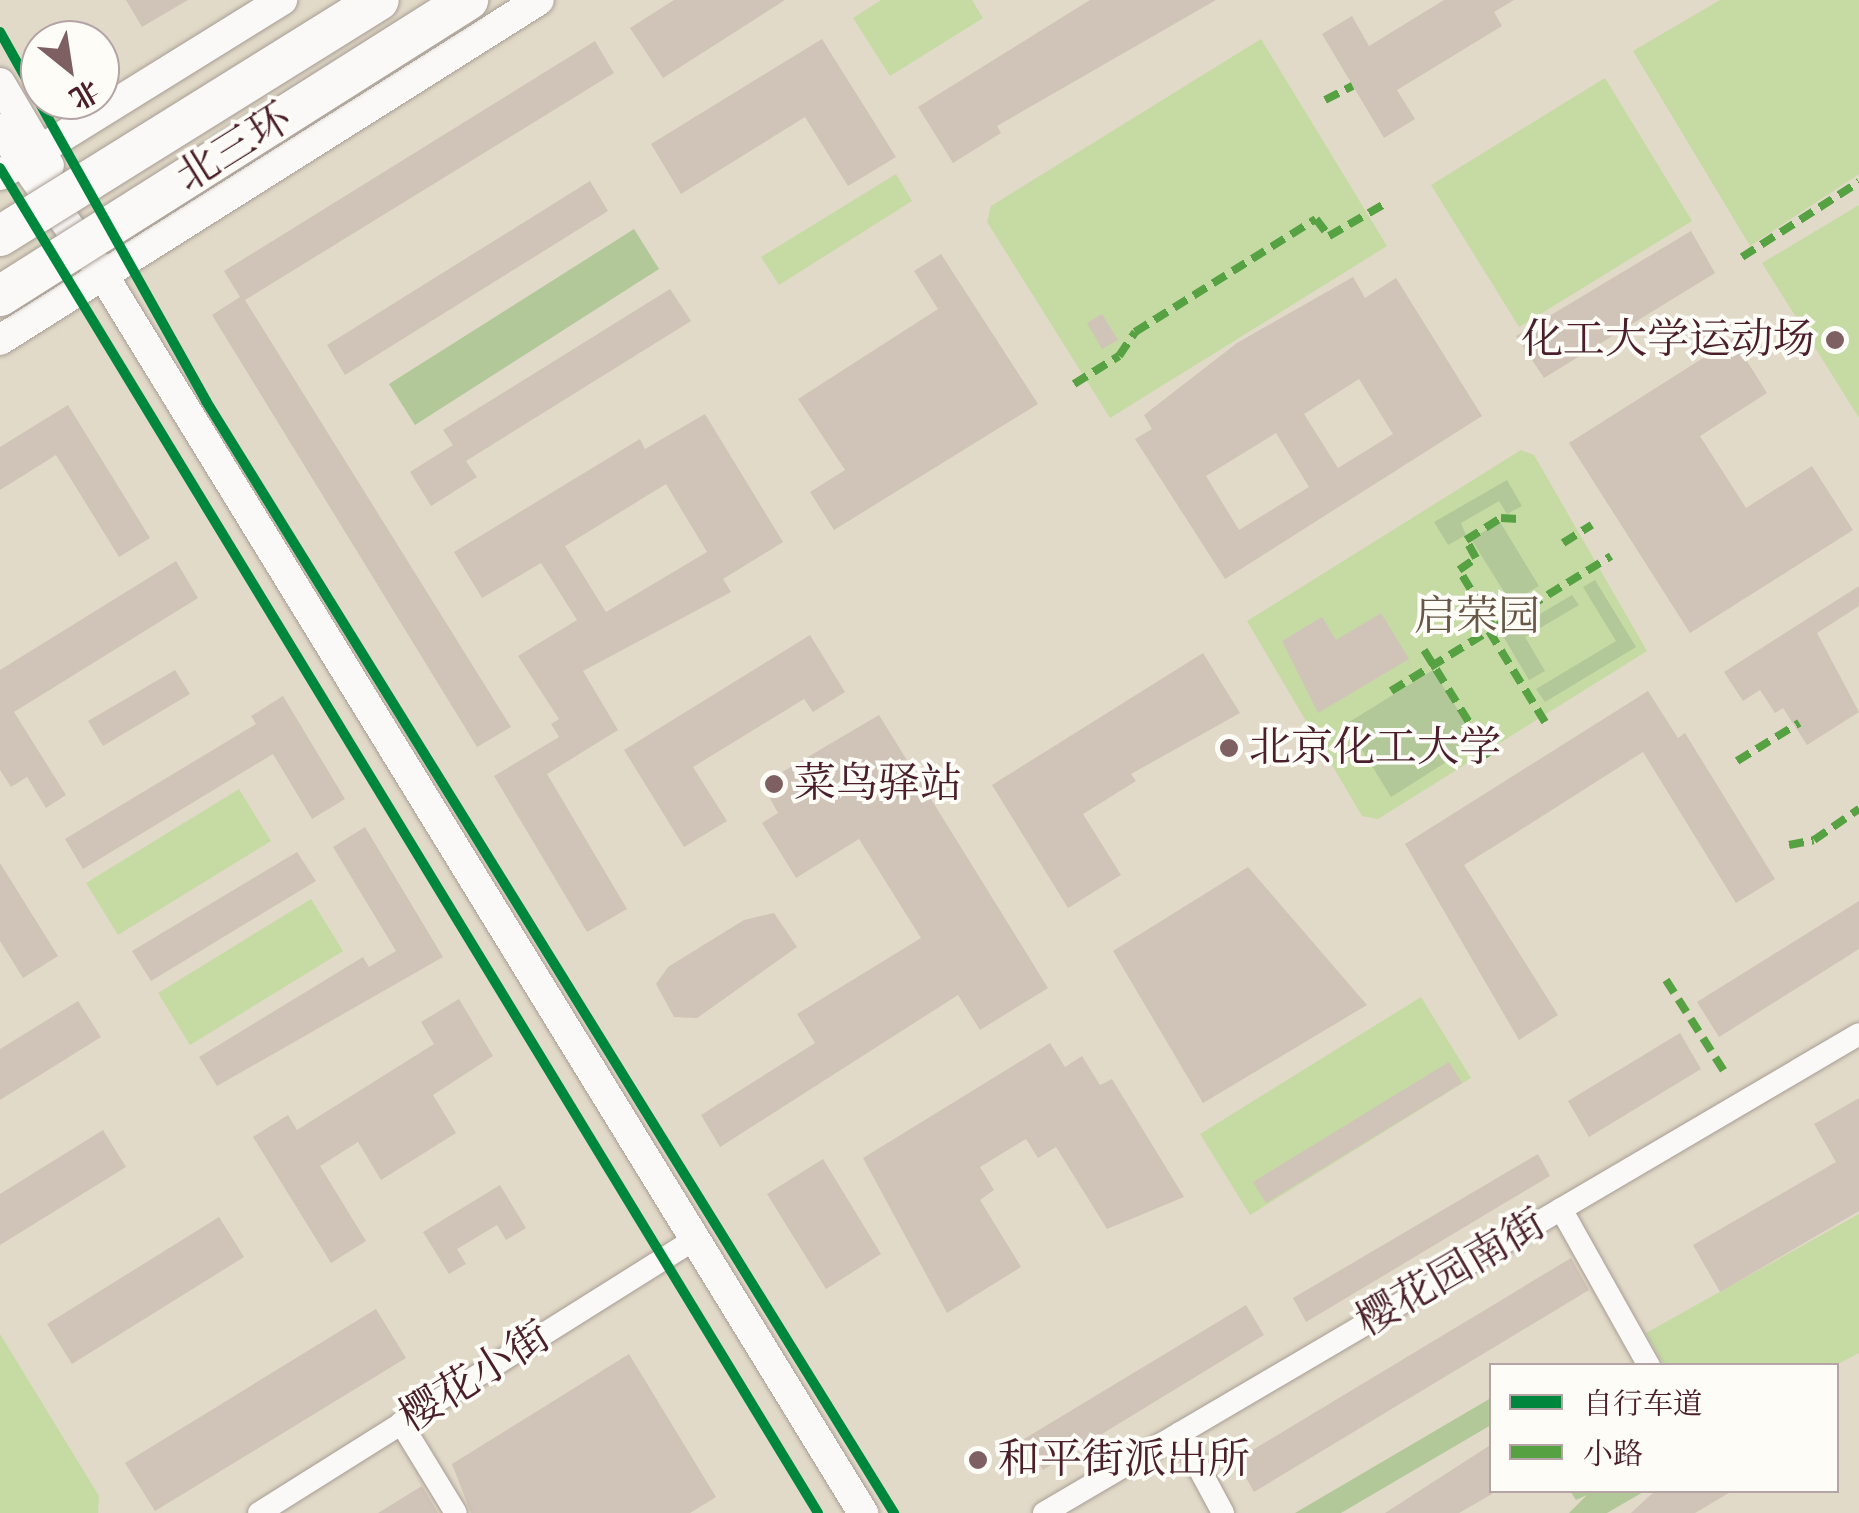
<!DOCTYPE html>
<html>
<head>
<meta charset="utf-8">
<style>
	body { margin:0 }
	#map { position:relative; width:1859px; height:1513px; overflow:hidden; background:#e2dac8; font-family:Cardo,"Noto Serif SC",serif }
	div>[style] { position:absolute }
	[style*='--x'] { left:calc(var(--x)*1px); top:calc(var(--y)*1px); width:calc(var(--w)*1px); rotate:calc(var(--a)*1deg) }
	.green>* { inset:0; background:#c6daa4 }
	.forest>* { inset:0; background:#b2c899 }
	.building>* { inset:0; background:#d0c3b7 }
	.roads { filter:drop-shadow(0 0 2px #a79d94) drop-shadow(0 0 2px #a79d94) }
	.street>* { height:22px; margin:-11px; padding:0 11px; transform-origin:11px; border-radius:11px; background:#fbf9f7 }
	.secondary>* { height:30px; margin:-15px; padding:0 15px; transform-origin:15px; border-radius:15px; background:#fbf9f7 }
	.bridges { filter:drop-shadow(0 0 2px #a79d94) drop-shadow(0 0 2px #a79d94) }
	.highway-bridge>* { height:40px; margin:-20px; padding:0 20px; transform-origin:20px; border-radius:20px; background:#fbf9f7 }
	.quiet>* { height:8px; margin-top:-4px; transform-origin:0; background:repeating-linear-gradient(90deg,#56a243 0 15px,transparent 0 23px) }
	.cycleway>* { height:10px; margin:-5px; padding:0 5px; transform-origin:5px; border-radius:5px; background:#00873e }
	.dots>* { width:28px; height:28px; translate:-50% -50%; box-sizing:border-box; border:5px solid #fdfcf7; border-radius:50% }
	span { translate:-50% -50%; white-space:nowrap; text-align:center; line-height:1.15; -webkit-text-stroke:8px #fdfcf7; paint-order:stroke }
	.street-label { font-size:42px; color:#4a1f2b }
	.poi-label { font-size:42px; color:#4a1f2b }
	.right { translate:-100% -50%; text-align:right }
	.left { translate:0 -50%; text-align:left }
	.park-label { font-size:42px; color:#685746 }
	.legend { position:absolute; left:1489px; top:1363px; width:350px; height:130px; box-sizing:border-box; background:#fdfcf7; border:2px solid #b5a4a5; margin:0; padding:12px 18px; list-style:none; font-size:30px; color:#4a1f2b }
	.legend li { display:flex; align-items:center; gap:20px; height:50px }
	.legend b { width:50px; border:2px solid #b5a4a5 }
	.north { position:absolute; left:20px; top:20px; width:100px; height:100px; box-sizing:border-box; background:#fdfcf7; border:2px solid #b5a4a5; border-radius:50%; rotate:150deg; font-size:28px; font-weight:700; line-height:40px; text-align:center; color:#4a1f2b }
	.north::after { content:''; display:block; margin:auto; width:35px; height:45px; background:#7f6062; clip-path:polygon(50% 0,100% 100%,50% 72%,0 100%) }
</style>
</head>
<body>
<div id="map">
	<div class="green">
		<div style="clip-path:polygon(881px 0,972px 0,983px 18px,890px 76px,853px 18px)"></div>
		<div style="clip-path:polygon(1720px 0,1859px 0,1859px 174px,1750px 246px,1633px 51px)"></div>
		<div style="clip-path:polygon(1261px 39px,1387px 246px,1110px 418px,987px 222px,991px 206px)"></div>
		<div style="clip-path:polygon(1605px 78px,1692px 221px,1519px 327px,1431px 185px)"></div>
		<div style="clip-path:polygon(896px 174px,912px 201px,779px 285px,761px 257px)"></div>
		<div style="clip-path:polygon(1859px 205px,1859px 418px,1762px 263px)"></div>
		<div style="clip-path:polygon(1521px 450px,1534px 455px,1647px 651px,1378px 819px,1362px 816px,1247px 621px)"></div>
		<div style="clip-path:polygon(239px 789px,271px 841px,118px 935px,86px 883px)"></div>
		<div style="clip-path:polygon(311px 899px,343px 951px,190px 1045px,158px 993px)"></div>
		<div style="clip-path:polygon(1421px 997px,1471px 1078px,1250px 1215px,1200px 1134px)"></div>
		<div style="clip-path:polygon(1859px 1214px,1859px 1353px,1836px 1365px,1664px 1365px,1646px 1333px)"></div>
		<div style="clip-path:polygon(0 1334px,99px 1496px,98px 1513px,0 1513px)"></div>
	</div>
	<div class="forest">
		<div style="clip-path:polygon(634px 229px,659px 269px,415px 425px,389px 384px)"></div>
		<div style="clip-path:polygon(1507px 480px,1522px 506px,1507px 514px,1499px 501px,1461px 523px,1466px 535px,1448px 545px,1434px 522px)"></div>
		<div style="clip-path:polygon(1500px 522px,1539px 586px,1511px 603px,1471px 539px)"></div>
		<div style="clip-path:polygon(1595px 580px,1636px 647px,1545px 702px,1536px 689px,1616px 641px,1583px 587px)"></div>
		<div style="clip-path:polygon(1572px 595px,1579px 605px,1525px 637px,1545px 671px,1529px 680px,1503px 636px)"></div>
		<div style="clip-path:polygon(1433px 670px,1478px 742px,1391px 797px,1346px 724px)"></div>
		<div style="clip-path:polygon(1491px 1398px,1491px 1425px,1341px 1513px,1295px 1513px)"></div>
		<div style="clip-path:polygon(1570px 1491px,1645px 1491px,1607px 1513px,1569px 1513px,1587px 1495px,1576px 1500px)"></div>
	</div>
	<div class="building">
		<div style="clip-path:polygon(126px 0,188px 0,142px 27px)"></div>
		<div style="clip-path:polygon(674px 0,785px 0,663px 78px,630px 28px)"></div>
		<div style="clip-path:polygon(1090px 0,1216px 0,997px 126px,1001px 133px,953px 163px,918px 107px)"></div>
		<div style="clip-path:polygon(1444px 0,1514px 0,1494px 12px,1502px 26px,1397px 90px,1415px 119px,1384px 138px,1322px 34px,1352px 16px,1369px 46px)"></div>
		<div style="clip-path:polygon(822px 39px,896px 157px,848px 186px,805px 117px,681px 194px,651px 144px)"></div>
		<div style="clip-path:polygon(595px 41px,614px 73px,245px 300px,511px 727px,477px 747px,212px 315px,240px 297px,224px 271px)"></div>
		<div style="clip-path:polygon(590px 181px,608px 211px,345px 375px,327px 345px)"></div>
		<div style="clip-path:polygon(1691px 231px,1715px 273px,1544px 378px,1516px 336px)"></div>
		<div style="clip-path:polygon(941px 254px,1038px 404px,834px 530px,810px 492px,845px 470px,798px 399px,938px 309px,914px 271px)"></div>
		<div style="clip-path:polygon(evenodd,1353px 277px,1365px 298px,1396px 278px,1482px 416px,1225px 579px,1135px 439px,1152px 429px,1144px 415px,1237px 343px,1353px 277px,1359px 379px,1393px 434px,1338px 468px,1304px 414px,1359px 379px,1353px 277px,1276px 433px,1309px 487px,1239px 530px,1206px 476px,1276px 433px)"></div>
		<div style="clip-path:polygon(670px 289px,691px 321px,466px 461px,477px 477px,431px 506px,410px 472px,453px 445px,443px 430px)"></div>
		<div style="clip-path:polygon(1102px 314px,1118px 340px,1102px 349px,1087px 323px)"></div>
		<div style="clip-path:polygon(1733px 339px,1767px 393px,1700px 436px,1746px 508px,1812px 466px,1853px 530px,1690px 633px,1569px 443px)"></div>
		<div style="clip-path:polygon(68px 405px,150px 538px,119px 557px,56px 455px,0 490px,0 447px)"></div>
		<div style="clip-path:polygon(evenodd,705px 414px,783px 542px,723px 579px,731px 592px,583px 671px,618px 730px,547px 774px,627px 909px,587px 932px,494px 776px,559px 737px,551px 724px,559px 719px,518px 656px,577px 620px,541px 563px,482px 598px,454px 552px,640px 439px,645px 449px,705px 414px,666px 484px,707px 552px,606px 612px,565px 546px,666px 484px)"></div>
		<div style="clip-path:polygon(176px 561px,198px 598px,14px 712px,66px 795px,46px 808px,27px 777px,11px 787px,0 770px,0 670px)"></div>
		<div style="clip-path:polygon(1859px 586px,1859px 606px,1817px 633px,1859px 712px,1807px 745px,1783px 708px,1775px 713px,1760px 690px,1743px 701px,1724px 672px)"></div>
		<div style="clip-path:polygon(1381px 613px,1409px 659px,1318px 713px,1282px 641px,1322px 617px,1336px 640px)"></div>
		<div style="clip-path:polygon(810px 635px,845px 692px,813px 712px,804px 699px,693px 767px,727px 821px,684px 847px,624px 750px)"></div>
		<div style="clip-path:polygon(1203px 653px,1240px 713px,1131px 774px,1136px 781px,1083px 814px,1121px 875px,1068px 908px,992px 785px)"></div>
		<div style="clip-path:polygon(175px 670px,190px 694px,103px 746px,88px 721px)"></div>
		<div style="clip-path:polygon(1648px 691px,1678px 738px,1685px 733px,1775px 879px,1736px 903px,1643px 752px,1514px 834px,1464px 865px,1558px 1015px,1519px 1040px,1405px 844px)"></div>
		<div style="clip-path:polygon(283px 696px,345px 799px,312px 819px,273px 754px,83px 869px,65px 839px,256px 724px,251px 716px)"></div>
		<div style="clip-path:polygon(879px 715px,1048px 988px,980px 1030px,958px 995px,720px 1147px,701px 1115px,815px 1043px,797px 1014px,921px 938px,859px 839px,796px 878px,762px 823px,778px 813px,762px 784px)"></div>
		<div style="clip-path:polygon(365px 827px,443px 957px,217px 1086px,199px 1057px,363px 957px,369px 967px,396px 951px,333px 847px)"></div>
		<div style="clip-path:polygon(297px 852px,316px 881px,151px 981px,132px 951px)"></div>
		<div style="clip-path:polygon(0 863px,58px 956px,23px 978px,0 941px)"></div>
		<div style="clip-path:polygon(1248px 867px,1367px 1005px,1203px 1103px,1113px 951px)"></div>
		<div style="clip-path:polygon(1859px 901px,1859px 949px,1719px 1037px,1697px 1002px)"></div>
		<div style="clip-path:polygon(774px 913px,797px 947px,697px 1018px,674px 1017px,656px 984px,668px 967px,744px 920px)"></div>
		<div style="clip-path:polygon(459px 999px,493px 1056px,433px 1095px,456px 1133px,381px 1180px,358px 1142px,320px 1166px,366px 1241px,331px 1263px,253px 1137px,288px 1115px,297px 1130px,434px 1044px,421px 1022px)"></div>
		<div style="clip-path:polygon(78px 1001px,101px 1037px,0 1100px,0 1049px)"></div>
		<div style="clip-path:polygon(1680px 1033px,1701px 1069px,1589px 1137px,1568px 1101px)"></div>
		<div style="clip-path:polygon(1050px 1043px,1065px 1067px,1082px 1056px,1100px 1085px,1112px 1079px,1184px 1197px,1107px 1229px,1056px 1147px,1038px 1158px,1026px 1139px,980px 1167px,994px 1190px,980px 1200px,1021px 1267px,947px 1313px,863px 1158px)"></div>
		<div style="clip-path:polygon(1449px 1062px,1462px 1083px,1266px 1203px,1253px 1182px)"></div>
		<div style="clip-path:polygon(1859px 1098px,1859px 1211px,1720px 1292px,1693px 1245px,1836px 1162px,1814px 1124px)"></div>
		<div style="clip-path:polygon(103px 1130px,126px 1167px,0 1245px,0 1194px)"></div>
		<div style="clip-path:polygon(1538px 1154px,1550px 1176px,1306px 1322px,1293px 1298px)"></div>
		<div style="clip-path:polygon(823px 1159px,881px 1254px,826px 1289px,767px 1194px)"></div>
		<div style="clip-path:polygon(500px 1185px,526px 1228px,506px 1240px,497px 1225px,457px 1249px,466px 1264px,449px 1274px,423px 1232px)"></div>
		<div style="clip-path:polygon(219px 1217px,244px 1257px,72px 1364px,47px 1324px)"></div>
		<div style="clip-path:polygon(1571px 1258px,1589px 1290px,1254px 1492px,1236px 1460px)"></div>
		<div style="clip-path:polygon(1246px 1305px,1264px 1335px,1043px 1470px,1024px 1439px)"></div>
		<div style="clip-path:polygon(376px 1309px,406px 1358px,155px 1511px,125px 1463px)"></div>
		<div style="clip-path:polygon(629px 1354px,716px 1497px,690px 1513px,471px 1513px,452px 1464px)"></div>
		<div style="clip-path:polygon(1492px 1444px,1492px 1494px,1459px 1513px,1385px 1513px)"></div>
		<div style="clip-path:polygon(422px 1486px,438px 1513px,378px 1513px)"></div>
		<div style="clip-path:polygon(1656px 1490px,1734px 1490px,1695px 1513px,1631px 1513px)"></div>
	</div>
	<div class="roads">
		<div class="street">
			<div style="--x:1561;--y:1209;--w:180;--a:60.7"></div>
			<div style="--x:401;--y:1423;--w:105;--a:58.6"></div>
			<div style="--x:1180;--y:1433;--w:91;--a:61.7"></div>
			<div style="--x:259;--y:1513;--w:511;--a:-32.14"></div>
			<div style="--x:1044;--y:1513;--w:945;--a:-30.44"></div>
		</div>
		<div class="secondary">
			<div style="--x:0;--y:83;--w:96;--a:59.4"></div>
			<div style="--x:0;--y:129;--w:179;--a:54.8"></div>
			<div style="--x:103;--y:275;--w:1453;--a:58.45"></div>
			<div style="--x:0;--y:175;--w:332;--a:-31.8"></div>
			<div style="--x:0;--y:340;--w:637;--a:-32.24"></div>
		</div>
	</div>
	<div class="bridges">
		<div class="highway-bridge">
			<div style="--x:0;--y:236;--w:446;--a:-31.9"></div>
			<div style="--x:0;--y:296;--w:554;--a:-32.31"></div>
		</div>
	</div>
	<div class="quiet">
		<div style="--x:1325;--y:100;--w:31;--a:-27"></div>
		<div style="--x:1742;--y:257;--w:139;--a:-32.7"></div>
		<div style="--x:1074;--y:384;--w:53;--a:-31.9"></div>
		<div style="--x:1119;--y:356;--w:29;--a:-56"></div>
		<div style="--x:1135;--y:332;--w:213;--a:-32"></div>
		<div style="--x:1316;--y:219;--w:21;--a:53"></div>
		<div style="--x:1329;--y:236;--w:68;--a:-30"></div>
		<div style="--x:1563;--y:543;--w:34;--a:-32"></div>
		<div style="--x:1494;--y:628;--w:68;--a:-121.1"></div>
		<div style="--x:1459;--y:570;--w:21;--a:-35"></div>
		<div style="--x:1476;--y:558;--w:21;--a:-119"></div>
		<div style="--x:1466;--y:540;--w:41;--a:-32.2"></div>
		<div style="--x:1501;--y:518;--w:18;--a:3"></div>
		<div style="--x:1489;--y:631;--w:107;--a:58.4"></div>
		<div style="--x:1424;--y:650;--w:125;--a:58.1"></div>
		<div style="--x:1391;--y:691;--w:258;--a:-31.5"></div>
		<div style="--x:1737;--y:761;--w:73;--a:-31.5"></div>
		<div style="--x:1789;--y:845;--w:25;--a:-11"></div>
		<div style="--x:1814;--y:840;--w:55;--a:-34.6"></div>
		<div style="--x:1666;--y:980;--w:108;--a:57.5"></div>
	</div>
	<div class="cycleway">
		<div style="--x:0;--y:32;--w:423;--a:60.8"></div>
		<div style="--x:206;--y:401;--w:1308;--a:58.25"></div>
		<div style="--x:0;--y:168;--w:1574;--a:58.69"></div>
	</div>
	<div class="dots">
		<div style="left:1835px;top:340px;background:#7f6062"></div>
		<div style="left:1229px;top:748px;background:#7f6062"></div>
		<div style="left:774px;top:784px;background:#7f6062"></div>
		<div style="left:978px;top:1460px;background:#7f6062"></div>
	</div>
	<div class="street-label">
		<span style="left:234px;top:148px;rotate:-32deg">北三环</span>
		<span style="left:1451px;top:1273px;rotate:-30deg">樱花园南街</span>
		<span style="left:475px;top:1377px;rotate:-32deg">樱花小街</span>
	</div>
	<div class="poi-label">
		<span class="right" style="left:1815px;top:340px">化工大学运动场</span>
		<span class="left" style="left:1249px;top:748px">北京化工大学</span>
		<span class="left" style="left:794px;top:784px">菜鸟驿站</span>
		<span class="left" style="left:998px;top:1460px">和平街派出所</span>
	</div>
	<div class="park-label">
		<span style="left:1477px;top:617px">启荣园</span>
	</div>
	<ul class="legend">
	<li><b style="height:12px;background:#00873e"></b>自行车道</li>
	<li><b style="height:12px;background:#56a243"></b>小路</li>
	</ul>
	<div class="north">北</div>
</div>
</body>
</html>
